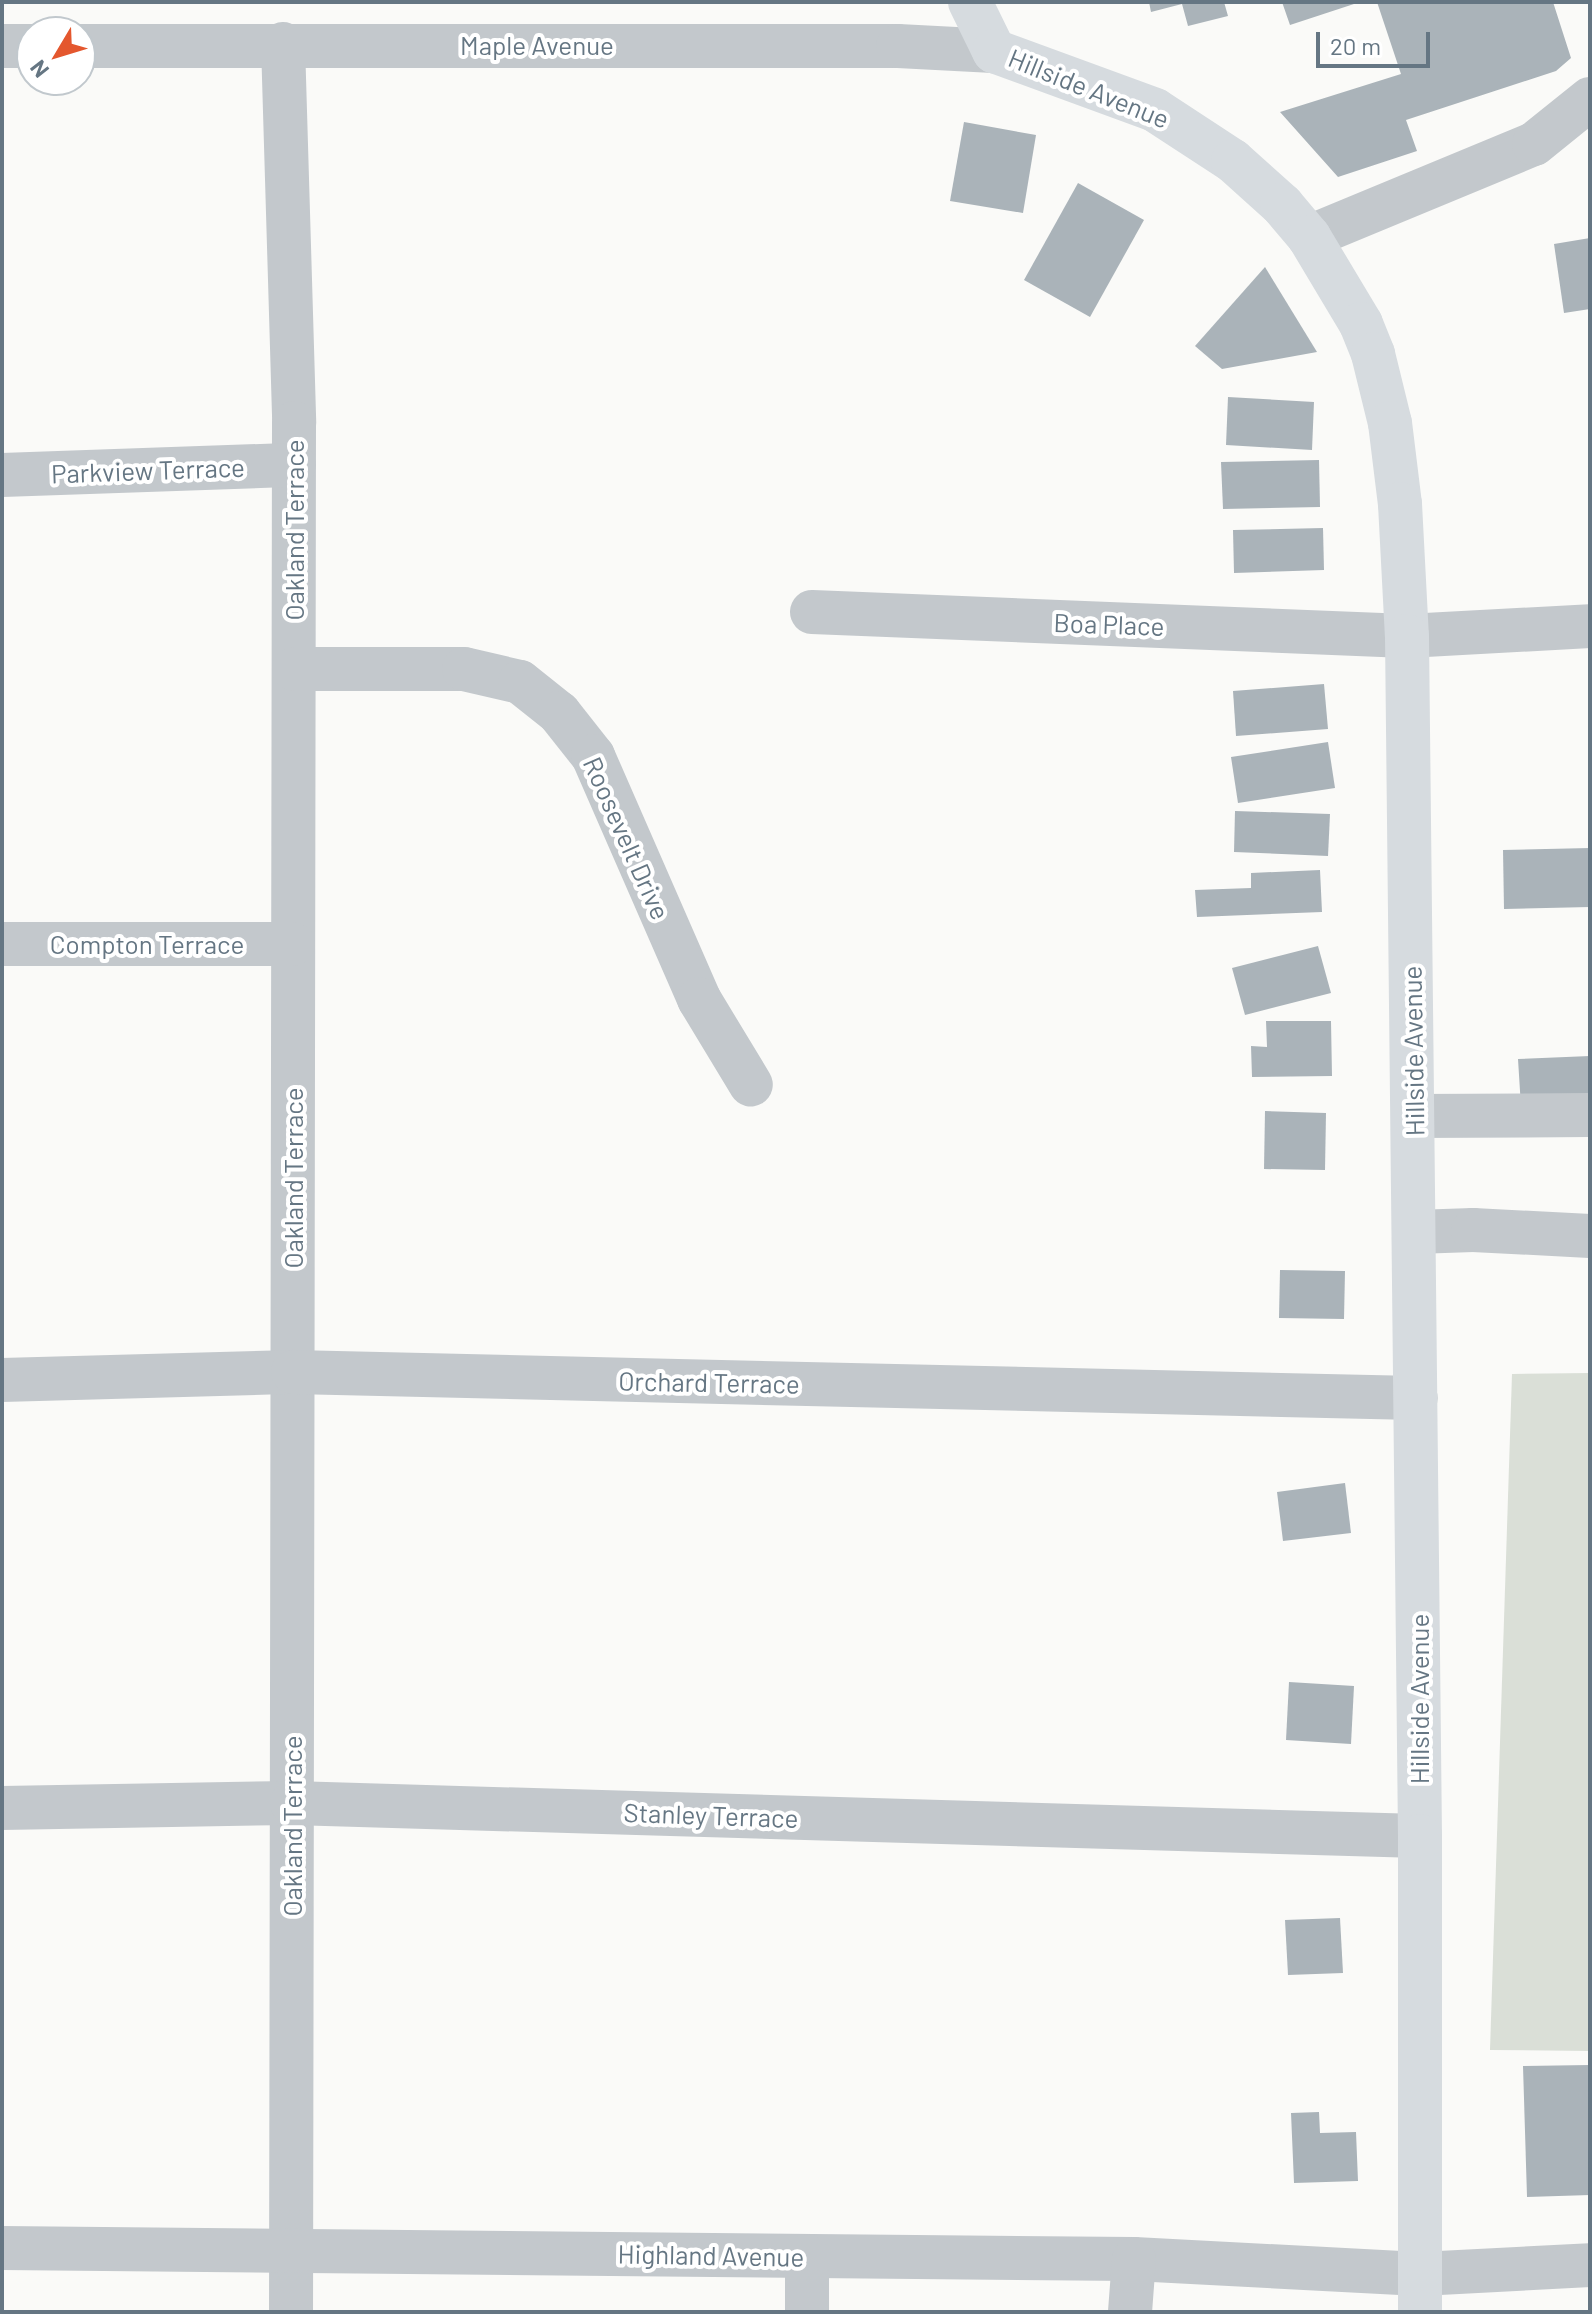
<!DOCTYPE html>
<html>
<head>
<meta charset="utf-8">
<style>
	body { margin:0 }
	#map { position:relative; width:1592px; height:2314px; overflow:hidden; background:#fafaf8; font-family:Barlow,sans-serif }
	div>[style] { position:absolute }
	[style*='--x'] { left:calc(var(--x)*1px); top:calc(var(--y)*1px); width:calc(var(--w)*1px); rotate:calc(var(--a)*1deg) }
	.green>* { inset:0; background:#dadfd7 }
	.building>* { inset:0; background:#aab3b9 }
	.minor>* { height:44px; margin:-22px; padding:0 22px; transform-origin:22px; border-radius:22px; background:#c3c8cc }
	.major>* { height:44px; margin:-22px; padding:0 22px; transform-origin:22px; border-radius:22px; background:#d6dbdf }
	span { translate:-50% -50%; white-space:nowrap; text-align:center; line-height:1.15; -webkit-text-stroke:8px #fff; paint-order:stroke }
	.street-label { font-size:26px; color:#657683 }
	.frame { position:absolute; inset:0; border:4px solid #657683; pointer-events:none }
	.north { position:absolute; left:16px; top:16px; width:80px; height:80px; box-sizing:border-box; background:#fff; border:2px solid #c1c8cd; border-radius:50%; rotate:232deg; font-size:22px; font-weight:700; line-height:32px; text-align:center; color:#657683 }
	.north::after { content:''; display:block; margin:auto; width:28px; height:36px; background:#e4572e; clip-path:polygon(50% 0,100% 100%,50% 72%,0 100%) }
	.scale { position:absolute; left:1316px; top:32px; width:114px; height:36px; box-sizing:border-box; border:4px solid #657683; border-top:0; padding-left:10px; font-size:24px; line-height:28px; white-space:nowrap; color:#657683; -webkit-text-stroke:6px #fff; paint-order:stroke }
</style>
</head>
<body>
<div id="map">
	<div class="green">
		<div style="clip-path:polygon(1590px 1373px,1590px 2051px,1490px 2050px,1512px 1374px)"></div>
	</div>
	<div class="building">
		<div style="clip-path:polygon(1149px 2px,1224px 2px,1228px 16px,1188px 26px,1182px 4px,1151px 12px)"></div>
		<div style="clip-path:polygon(1282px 2px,1357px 2px,1357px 3px,1290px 25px)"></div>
		<div style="clip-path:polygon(1377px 2px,1553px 2px,1571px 58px,1556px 71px,1406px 120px,1417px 151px,1338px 177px,1280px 112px,1401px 74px)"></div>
		<div style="clip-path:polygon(964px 122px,1036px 135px,1023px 213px,950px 201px)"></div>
		<div style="clip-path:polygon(1078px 183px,1144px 220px,1090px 317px,1024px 280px)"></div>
		<div style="clip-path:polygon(1590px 238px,1590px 309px,1564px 313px,1554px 244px)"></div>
		<div style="clip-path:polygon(1265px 267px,1317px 352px,1222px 369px,1195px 346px)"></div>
		<div style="clip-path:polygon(1228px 397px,1314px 402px,1312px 450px,1226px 445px)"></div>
		<div style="clip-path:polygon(1319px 460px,1320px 507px,1223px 509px,1221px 462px)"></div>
		<div style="clip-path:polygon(1323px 528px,1324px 570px,1234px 573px,1233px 530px)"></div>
		<div style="clip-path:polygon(1324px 684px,1328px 729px,1236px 736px,1233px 691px)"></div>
		<div style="clip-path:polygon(1328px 742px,1335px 788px,1238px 803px,1231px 757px)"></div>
		<div style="clip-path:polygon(1235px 811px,1330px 814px,1328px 856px,1234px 852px)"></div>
		<div style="clip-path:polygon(1590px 848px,1590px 907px,1504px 909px,1503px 850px)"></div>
		<div style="clip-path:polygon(1320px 870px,1322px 912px,1197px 917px,1195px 890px,1251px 888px,1251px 873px)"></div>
		<div style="clip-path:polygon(1318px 946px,1331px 993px,1245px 1015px,1232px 968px)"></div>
		<div style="clip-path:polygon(1266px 1021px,1331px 1021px,1332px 1076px,1252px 1077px,1251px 1046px,1267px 1047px)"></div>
		<div style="clip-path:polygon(1590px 1056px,1590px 1104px,1521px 1107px,1518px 1059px)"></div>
		<div style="clip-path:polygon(1265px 1111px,1326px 1113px,1325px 1170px,1264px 1169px)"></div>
		<div style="clip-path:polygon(1280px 1270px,1345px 1271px,1344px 1319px,1279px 1318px)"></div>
		<div style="clip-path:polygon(1345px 1483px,1351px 1533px,1283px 1541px,1277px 1492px)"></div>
		<div style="clip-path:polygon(1289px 1682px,1354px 1686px,1351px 1744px,1286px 1740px)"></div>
		<div style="clip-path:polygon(1340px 1918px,1343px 1973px,1288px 1975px,1285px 1920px)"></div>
		<div style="clip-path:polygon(1590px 2065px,1590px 2195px,1527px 2197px,1523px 2066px)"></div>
		<div style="clip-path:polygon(1319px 2112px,1320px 2133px,1356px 2132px,1358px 2181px,1294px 2183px,1291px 2113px)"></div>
	</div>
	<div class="minor">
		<div style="--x:283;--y:44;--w:379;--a:88.3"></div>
		<div style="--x:294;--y:423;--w:1889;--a:90.09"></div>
		<div style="--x:2;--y:46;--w:30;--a:0"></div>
		<div style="--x:80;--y:46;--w:818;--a:0"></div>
		<div style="--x:898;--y:46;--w:96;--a:3"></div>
		<div style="--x:1309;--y:237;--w:243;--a:-22.5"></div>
		<div style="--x:1534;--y:144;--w:72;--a:-38.8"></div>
		<div style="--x:2;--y:475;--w:292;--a:-2"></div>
		<div style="--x:812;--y:612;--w:595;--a:2.31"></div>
		<div style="--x:1407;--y:636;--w:183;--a:-3.1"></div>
		<div style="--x:294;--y:669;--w:170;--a:0"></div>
		<div style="--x:464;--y:669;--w:57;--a:13.1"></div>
		<div style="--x:520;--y:682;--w:50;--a:38.5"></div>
		<div style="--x:559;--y:713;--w:55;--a:51.7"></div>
		<div style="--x:593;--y:756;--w:265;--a:66.4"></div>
		<div style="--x:699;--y:999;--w:100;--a:58.8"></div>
		<div style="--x:2;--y:944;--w:291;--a:0"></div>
		<div style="--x:1414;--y:1116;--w:176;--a:-0.3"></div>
		<div style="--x:1415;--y:1232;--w:58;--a:-2"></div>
		<div style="--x:1473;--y:1230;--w:117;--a:2.9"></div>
		<div style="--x:2;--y:1380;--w:291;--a:-1.6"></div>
		<div style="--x:293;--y:1372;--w:1123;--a:1.33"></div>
		<div style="--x:2;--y:1808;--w:290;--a:-1"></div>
		<div style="--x:292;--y:1803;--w:1128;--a:1.68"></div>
		<div style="--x:2;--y:2248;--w:1132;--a:0.56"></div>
		<div style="--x:1134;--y:2259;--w:286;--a:3"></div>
		<div style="--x:1420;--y:2274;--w:170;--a:-3"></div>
		<div style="--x:807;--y:2256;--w:56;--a:90"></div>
		<div style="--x:1130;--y:2312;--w:53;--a:-85.7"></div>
	</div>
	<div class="major">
		<div style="--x:970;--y:2;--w:55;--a:63.9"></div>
		<div style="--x:994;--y:51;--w:171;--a:20.1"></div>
		<div style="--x:1155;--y:110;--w:93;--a:33.2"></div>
		<div style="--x:1233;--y:161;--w:66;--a:41.9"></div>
		<div style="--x:1282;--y:205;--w:42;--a:49.8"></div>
		<div style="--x:1309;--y:237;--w:101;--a:59.1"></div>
		<div style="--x:1361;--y:324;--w:32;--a:68"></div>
		<div style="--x:1373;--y:354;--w:71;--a:76.2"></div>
		<div style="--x:1390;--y:423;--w:82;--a:83"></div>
		<div style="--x:1400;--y:504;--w:132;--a:87"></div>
		<div style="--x:1407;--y:636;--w:1200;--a:89.38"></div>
		<div style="--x:1420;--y:1836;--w:476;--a:90"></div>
	</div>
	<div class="street-label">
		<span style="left:537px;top:45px">Maple Avenue</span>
		<span style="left:1089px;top:88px;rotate:22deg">Hillside Avenue</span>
		<span style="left:148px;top:470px;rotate:-2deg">Parkview Terrace</span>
		<span style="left:294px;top:530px;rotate:-90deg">Oakland Terrace</span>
		<span style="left:1109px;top:624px;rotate:2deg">Boa Place</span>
		<span style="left:627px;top:838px;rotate:66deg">Roosevelt Drive</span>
		<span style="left:147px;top:944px">Compton Terrace</span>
		<span style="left:1413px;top:1051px;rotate:-91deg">Hillside Avenue</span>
		<span style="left:293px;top:1178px;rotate:-90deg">Oakland Terrace</span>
		<span style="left:709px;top:1382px;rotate:1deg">Orchard Terrace</span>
		<span style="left:1419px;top:1699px;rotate:-90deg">Hillside Avenue</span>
		<span style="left:711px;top:1815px;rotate:2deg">Stanley Terrace</span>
		<span style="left:292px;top:1826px;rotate:-90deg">Oakland Terrace</span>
		<span style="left:711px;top:2255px;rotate:1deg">Highland Avenue</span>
	</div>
	<div class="frame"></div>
	<div class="north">N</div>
	<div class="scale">20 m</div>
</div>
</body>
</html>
